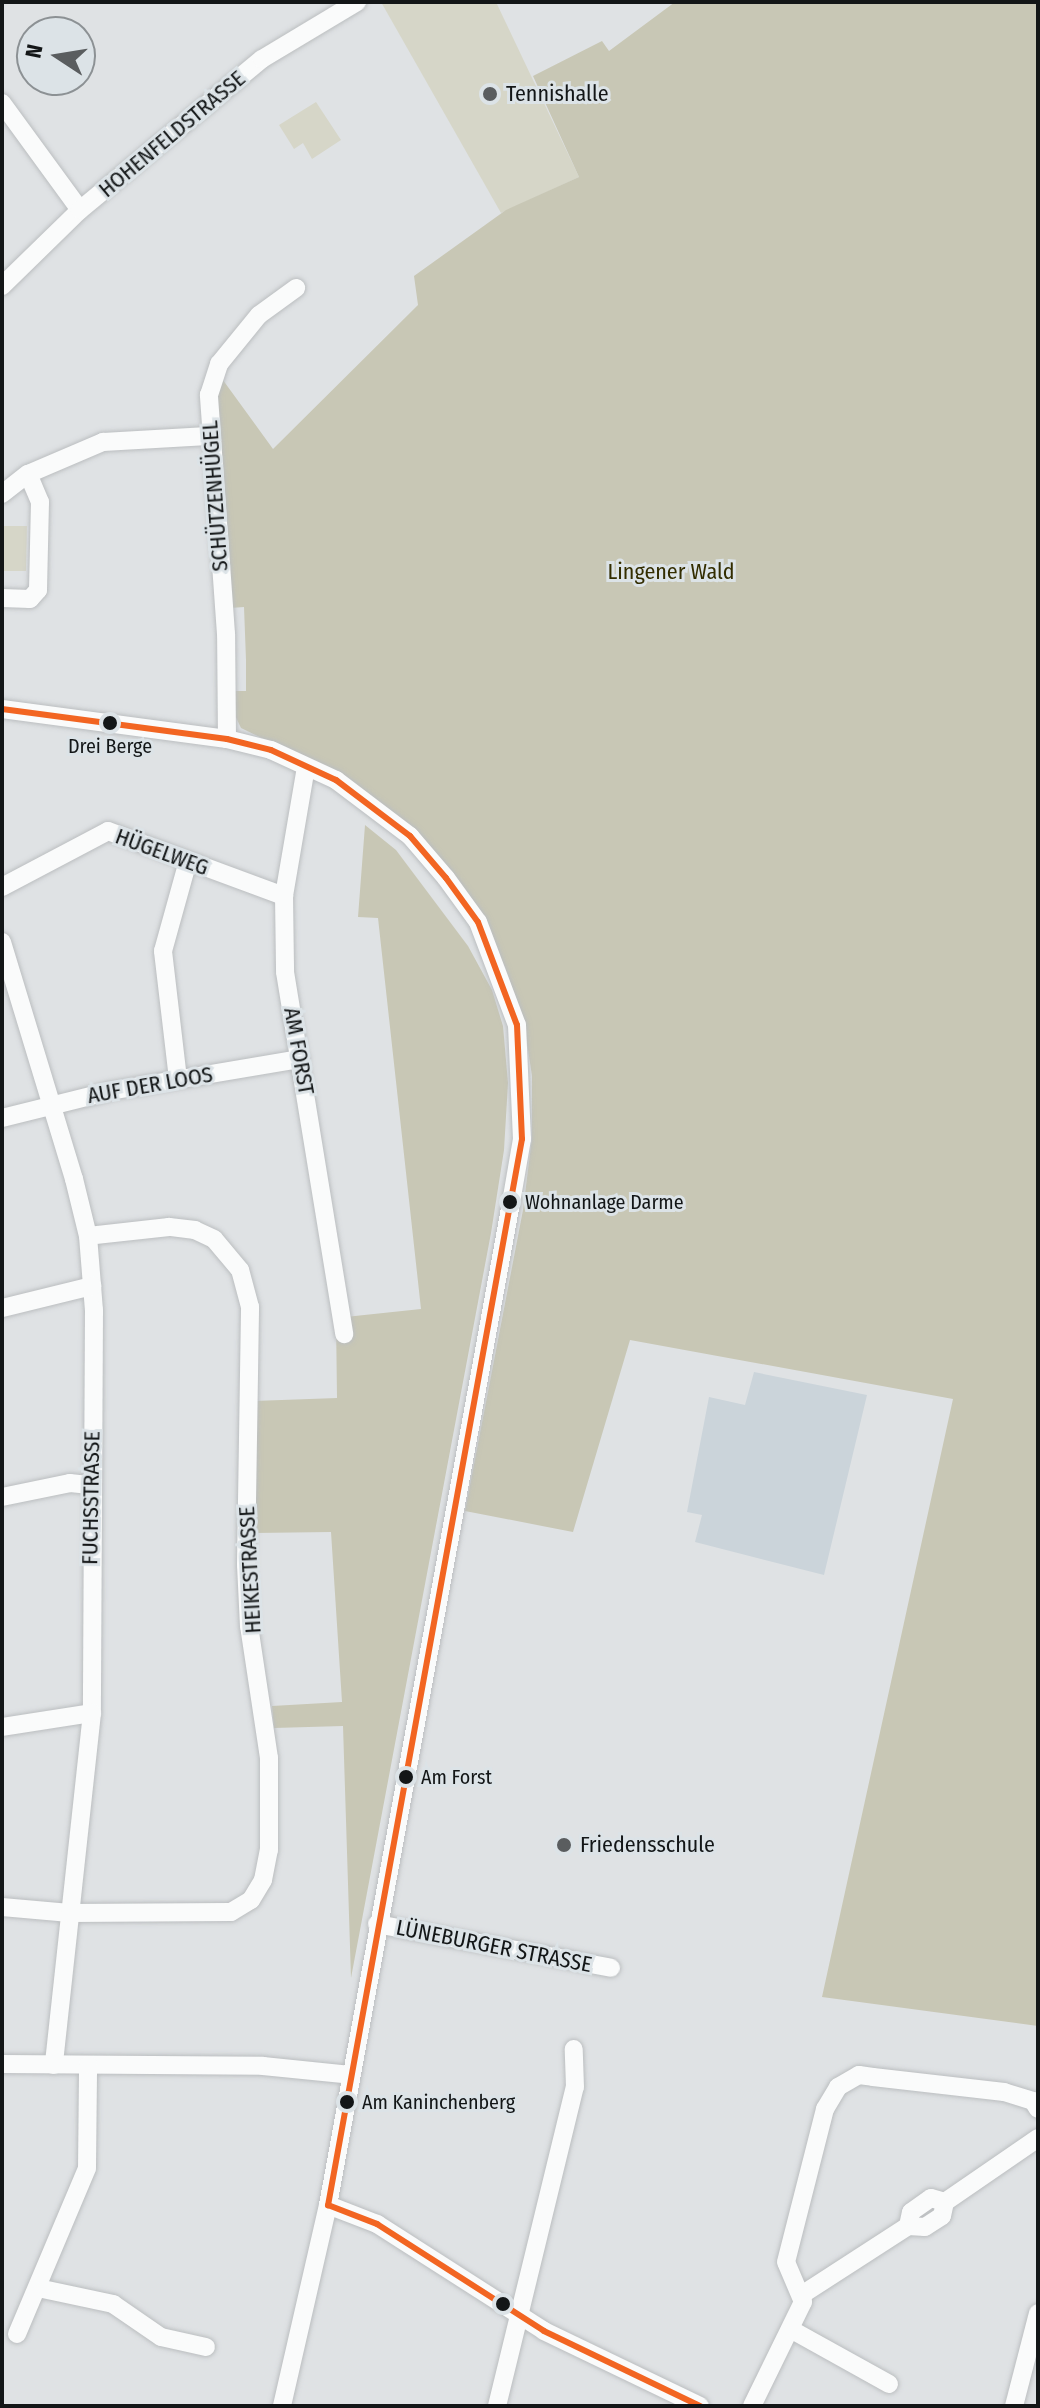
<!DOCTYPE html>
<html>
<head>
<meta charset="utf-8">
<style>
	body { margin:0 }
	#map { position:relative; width:1040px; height:2408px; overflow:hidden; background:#dfe2e4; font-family:"Fira Sans Condensed",sans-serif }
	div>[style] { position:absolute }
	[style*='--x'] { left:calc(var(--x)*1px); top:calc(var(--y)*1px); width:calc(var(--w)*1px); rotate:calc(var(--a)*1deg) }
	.built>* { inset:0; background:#cbd4da }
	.green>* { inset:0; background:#d6d6c8 }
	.forest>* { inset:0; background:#c8c7b5 }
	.roads { filter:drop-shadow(0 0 2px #bbbec0) drop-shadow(0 0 2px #bbbec0) }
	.minor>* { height:18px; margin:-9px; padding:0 9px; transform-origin:9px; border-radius:9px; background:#fafbfb }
	.bus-1>* { height:6px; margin:-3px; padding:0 3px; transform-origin:3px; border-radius:3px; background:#f26522 }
	.dots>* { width:22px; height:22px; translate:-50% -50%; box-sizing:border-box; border:4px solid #dce3e7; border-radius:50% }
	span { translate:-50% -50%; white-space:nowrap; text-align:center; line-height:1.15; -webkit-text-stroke:6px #dce3e7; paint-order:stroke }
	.bus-label { font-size:20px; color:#131617 }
	.left { translate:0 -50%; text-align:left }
	.poi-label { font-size:22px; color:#131617 }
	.street-label { font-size:22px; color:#131617 }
	.park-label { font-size:22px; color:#332d00 }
	.frame { position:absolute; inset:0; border:4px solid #131617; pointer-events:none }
	.north { position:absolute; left:16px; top:16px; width:80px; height:80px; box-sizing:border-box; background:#dce3e7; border:2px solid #8c9194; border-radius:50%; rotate:282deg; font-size:22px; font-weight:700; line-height:32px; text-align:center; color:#131617 }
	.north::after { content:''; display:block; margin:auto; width:28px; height:36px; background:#5a5d5f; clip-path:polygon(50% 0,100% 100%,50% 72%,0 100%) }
</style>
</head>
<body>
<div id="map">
	<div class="built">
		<div style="clip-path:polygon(754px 1372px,867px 1395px,824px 1575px,695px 1542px,702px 1515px,687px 1512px,709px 1397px,745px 1405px)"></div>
	</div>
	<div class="green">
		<div style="clip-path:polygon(381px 2px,496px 2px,579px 177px,501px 213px)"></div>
		<div style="clip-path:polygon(316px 102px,341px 140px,312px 159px,303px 143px,294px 149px,279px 125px)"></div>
		<div style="clip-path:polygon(2px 526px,27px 526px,26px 571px,2px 571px)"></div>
	</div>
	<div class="forest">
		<div style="clip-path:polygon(675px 2px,1038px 2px,1038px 2026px,822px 1997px,953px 1399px,630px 1340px,573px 1532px,465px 1511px,523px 1210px,532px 1138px,532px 1076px,524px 1023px,505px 967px,478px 922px,410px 831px,308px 760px,241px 728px,231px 707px,231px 691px,246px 691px,246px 660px,244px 607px,230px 608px,212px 458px,220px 376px,273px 449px,418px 305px,414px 276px,506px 210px,579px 177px,533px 76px,602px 41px,609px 51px)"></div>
		<div style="clip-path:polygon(365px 825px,396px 850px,468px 946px,492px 990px,503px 1026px,508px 1083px,504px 1150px,491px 1233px,351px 1978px,343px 1726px,274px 1728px,272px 1706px,342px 1702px,331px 1532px,253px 1533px,252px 1401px,337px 1398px,336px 1318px,421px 1309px,378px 918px,358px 917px)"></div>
	</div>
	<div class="roads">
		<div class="minor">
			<div style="--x:2;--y:103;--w:132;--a:53.9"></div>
			<div style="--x:2;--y:286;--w:109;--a:-44.3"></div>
			<div style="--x:80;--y:210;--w:236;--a:-39.7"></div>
			<div style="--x:262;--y:59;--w:111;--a:-31"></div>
			<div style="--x:2;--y:494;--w:33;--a:-38"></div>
			<div style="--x:28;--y:474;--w:82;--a:-23.1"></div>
			<div style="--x:103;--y:442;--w:105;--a:-3.3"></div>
			<div style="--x:2;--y:598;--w:28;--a:2"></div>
			<div style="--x:30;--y:599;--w:12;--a:-48"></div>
			<div style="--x:38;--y:590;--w:88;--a:-88.7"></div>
			<div style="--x:40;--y:502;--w:30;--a:-113"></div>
			<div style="--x:2;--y:709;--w:227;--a:7.6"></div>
			<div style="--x:227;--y:739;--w:45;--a:14"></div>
			<div style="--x:271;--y:750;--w:72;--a:24.8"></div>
			<div style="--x:336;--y:780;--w:93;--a:37.1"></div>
			<div style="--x:410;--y:836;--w:55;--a:49.4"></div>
			<div style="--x:446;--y:878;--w:54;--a:54"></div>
			<div style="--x:478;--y:922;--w:110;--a:69.3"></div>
			<div style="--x:517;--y:1025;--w:114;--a:87.5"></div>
			<div style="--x:522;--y:1139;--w:65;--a:99.8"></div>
			<div style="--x:511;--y:1203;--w:1019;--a:100.35"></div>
			<div style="--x:328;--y:2205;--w:206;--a:102.9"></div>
			<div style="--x:227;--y:739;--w:105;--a:-90.5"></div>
			<div style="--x:226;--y:634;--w:240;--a:-94.1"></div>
			<div style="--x:209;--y:395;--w:33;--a:-72"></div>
			<div style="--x:219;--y:364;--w:63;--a:-50.8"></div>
			<div style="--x:259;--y:315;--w:46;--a:-36.1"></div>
			<div style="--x:306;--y:767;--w:131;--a:99.7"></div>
			<div style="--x:284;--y:896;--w:76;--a:89.2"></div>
			<div style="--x:285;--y:972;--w:367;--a:80.7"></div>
			<div style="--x:2;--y:887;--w:120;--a:-27.8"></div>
			<div style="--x:108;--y:831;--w:188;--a:20.3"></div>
			<div style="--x:2;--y:942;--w:248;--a:73.1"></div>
			<div style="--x:74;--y:1179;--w:59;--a:76.2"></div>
			<div style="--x:88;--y:1236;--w:74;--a:85.4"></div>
			<div style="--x:94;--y:1310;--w:403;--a:90.3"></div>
			<div style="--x:92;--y:1713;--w:354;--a:96.2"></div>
			<div style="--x:178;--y:1079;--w:129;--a:-96.7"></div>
			<div style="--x:163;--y:951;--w:93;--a:-74.5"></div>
			<div style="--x:2;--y:1118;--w:111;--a:-14"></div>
			<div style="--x:110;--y:1091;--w:193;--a:-9.6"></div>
			<div style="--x:2;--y:1308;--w:93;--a:-13.7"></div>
			<div style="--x:2;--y:1497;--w:69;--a:-11.6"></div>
			<div style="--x:70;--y:1483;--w:20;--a:6"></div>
			<div style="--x:2;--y:1727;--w:91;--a:-8.8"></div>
			<div style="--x:2;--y:1907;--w:68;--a:5"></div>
			<div style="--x:70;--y:1913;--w:161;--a:-0.4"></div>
			<div style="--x:231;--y:1912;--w:23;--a:-31"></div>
			<div style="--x:251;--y:1900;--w:23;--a:-59"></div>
			<div style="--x:263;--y:1880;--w:31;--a:-79"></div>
			<div style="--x:269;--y:1850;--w:92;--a:-90"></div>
			<div style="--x:269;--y:1758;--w:134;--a:-98.6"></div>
			<div style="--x:249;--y:1626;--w:61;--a:-92.8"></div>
			<div style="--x:246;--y:1565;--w:258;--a:-89.1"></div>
			<div style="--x:250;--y:1307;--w:38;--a:-105"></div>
			<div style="--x:240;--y:1270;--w:40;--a:-130"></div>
			<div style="--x:214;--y:1239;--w:21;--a:-155"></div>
			<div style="--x:195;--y:1230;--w:26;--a:-173"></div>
			<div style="--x:169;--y:1227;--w:81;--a:173.7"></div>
			<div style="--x:377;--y:1924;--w:238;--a:10.6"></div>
			<div style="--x:2;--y:2064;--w:261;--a:0.4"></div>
			<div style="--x:263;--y:2066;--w:88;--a:5.8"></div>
			<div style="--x:328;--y:2205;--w:53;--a:21.2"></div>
			<div style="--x:377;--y:2224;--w:198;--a:32.6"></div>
			<div style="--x:544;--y:2331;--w:173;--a:25.7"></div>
			<div style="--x:908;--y:2226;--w:14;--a:-78"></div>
			<div style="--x:911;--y:2212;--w:24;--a:-35"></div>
			<div style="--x:931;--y:2198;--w:15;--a:16"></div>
			<div style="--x:945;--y:2202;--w:113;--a:-34.5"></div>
			<div style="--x:38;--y:2288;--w:77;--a:12"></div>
			<div style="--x:113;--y:2304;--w:58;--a:34.5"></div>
			<div style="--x:161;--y:2337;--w:46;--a:12.5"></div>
			<div style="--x:803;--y:2294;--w:125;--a:-32.9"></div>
			<div style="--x:908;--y:2226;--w:17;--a:3"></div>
			<div style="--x:925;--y:2227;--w:20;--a:-33"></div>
			<div style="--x:942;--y:2216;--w:14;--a:-78"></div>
			<div style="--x:792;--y:2330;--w:111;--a:29.1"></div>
			<div style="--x:17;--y:2334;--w:180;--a:-67.1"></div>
			<div style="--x:87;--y:2168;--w:103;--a:-89.4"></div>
			<div style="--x:497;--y:2406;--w:328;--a:-76.3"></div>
			<div style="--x:575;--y:2087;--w:38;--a:-92"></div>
			<div style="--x:752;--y:2406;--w:116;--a:-63.9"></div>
			<div style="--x:803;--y:2302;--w:43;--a:-113"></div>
			<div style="--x:786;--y:2262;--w:158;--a:-75.7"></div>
			<div style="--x:825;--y:2109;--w:26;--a:-59"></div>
			<div style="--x:838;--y:2087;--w:24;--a:-30"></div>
			<div style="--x:859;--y:2075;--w:14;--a:8"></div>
			<div style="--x:873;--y:2077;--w:132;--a:6.5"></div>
			<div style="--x:1004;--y:2092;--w:30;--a:17"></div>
			<div style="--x:1033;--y:2101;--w:9;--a:58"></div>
			<div style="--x:1014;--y:2406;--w:96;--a:-75.5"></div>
		</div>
	</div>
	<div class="bus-1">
		<div style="--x:2;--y:709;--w:227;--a:7.6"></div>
		<div style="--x:227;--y:739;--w:45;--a:14"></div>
		<div style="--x:271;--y:750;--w:72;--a:24.8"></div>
		<div style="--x:336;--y:780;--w:93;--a:37.1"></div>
		<div style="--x:410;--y:836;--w:55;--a:49.4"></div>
		<div style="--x:446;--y:878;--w:54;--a:54"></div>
		<div style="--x:478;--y:922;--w:110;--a:69.3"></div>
		<div style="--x:517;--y:1025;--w:114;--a:87.5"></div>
		<div style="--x:522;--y:1139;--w:1084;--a:100.31"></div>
		<div style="--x:328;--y:2205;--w:53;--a:21.2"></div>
		<div style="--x:377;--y:2224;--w:198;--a:32.6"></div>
		<div style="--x:544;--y:2331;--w:173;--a:25.7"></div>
	</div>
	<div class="dots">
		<div style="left:490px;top:94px;background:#5a5d5f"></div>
		<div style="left:110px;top:723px;background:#131617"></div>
		<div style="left:510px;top:1202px;background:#131617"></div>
		<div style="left:406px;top:1777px;background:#131617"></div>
		<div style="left:564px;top:1845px;background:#5a5d5f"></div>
		<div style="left:347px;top:2102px;background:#131617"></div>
		<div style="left:503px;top:2304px;background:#131617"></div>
	</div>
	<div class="bus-label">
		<span style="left:110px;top:746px">Drei Berge</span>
		<span class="left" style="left:525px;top:1202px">Wohnanlage Darme</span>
		<span class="left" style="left:421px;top:1777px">Am Forst</span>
		<span class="left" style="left:362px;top:2102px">Am Kaninchenberg</span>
	</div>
	<div class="poi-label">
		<span class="left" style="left:506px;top:94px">Tennishalle</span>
		<span class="left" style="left:580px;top:1845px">Friedensschule</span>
	</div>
	<div class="street-label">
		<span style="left:172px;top:134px;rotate:-40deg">HOHENFELDSTRASSE</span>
		<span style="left:215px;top:496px;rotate:-94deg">SCHÜTZENHÜGEL</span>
		<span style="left:162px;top:852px;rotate:20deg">HÜGELWEG</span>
		<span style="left:299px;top:1051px;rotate:80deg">AM FORST</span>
		<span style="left:150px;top:1085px;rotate:-10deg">AUF DER LOOS</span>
		<span style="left:91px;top:1498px;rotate:-89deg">FUCHSSTRASSE</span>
		<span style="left:250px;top:1570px;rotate:-93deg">HEIKESTRASSE</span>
		<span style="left:494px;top:1946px;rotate:11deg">LÜNEBURGER STRASSE</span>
	</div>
	<div class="park-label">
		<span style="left:671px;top:572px">Lingener Wald</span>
	</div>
	<div class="frame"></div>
	<div class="north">N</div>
</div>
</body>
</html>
